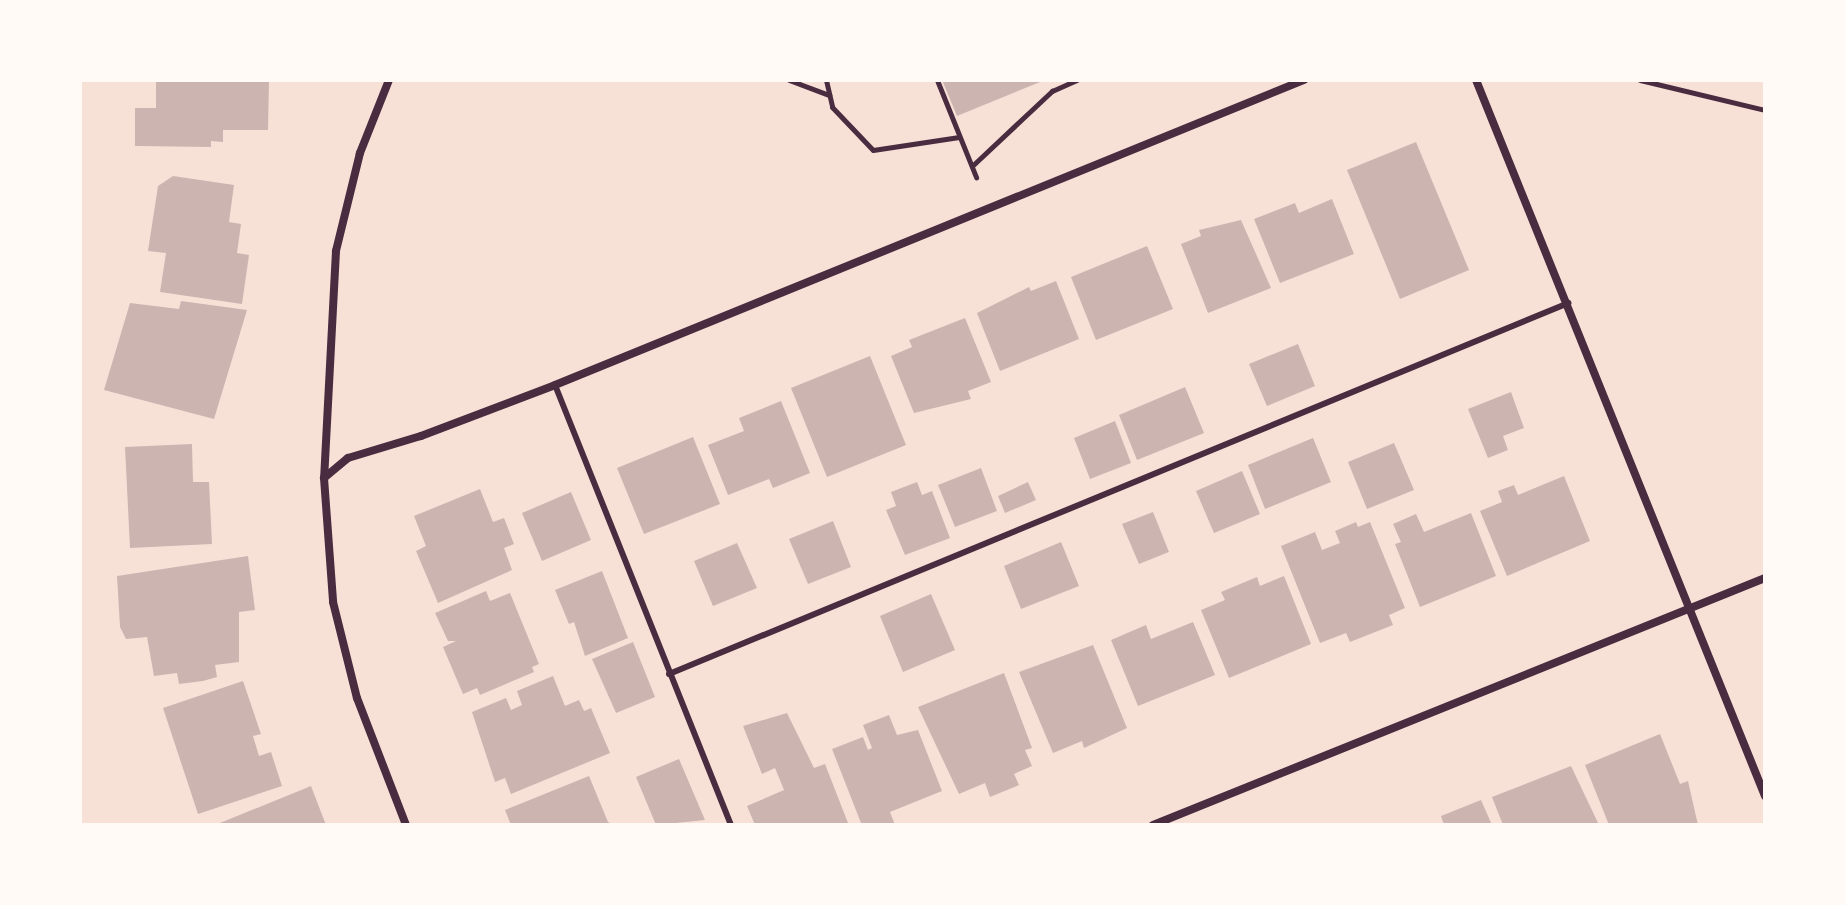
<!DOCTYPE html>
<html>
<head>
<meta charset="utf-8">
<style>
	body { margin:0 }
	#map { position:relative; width:1845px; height:905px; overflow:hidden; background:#f7e1d7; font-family:"Noto Sans",sans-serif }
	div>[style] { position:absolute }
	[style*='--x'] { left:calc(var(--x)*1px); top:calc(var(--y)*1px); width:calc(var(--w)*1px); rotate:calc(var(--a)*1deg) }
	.building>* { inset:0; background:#ccb4b1 }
	.path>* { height:5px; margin:-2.5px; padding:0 2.5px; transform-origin:2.5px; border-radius:2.5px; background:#4a2c40 }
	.service>* { height:6px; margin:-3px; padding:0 3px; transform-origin:3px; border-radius:3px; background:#4a2c40 }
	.minor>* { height:8px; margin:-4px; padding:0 4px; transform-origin:4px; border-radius:4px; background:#4a2c40 }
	span { translate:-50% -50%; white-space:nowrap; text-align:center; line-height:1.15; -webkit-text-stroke:6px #fffaf5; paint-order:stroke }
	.frame { position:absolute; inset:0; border:82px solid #fffaf5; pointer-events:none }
</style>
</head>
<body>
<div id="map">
	<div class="building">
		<div style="clip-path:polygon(156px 80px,269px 80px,268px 130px,223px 130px,223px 142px,211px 141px,211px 147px,135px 146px,135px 108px,156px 108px)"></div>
		<div style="clip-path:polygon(942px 80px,1045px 80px,957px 116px)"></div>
		<div style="clip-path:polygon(1416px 142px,1469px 270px,1400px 299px,1347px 170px)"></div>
		<div style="clip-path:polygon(173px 176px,234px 185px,229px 222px,241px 224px,237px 253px,249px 255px,242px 304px,160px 292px,166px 253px,148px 251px,158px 186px)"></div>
		<div style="clip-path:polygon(1332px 199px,1354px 254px,1280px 283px,1254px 219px,1295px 203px,1299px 213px)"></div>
		<div style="clip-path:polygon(1241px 220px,1271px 288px,1208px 313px,1181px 244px,1201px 236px,1199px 230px)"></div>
		<div style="clip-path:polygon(1147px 246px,1173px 309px,1096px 340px,1071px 277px)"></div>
		<div style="clip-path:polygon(1056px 281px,1079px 339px,1000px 371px,977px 313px,1029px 287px,1031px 291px)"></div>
		<div style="clip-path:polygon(181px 301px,247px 310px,214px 419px,104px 390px,130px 303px,179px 309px)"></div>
		<div style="clip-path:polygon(965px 318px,991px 382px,968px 391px,971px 399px,914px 413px,891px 356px,912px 347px,909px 340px)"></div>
		<div style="clip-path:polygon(1298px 344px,1315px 386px,1267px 406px,1249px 364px)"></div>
		<div style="clip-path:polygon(870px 356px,906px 445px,827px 477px,791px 388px)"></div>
		<div style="clip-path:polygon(1185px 387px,1204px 433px,1137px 460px,1119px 415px)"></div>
		<div style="clip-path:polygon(1511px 392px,1524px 428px,1503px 436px,1508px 450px,1488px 458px,1468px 409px)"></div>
		<div style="clip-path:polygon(781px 401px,810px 473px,773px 488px,769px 479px,728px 495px,708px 445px,744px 431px,739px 418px)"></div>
		<div style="clip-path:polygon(1115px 421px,1131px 463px,1090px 479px,1074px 438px)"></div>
		<div style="clip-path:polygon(693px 437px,720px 504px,644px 534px,617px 468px)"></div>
		<div style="clip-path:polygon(1313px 438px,1331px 482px,1265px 509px,1248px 465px)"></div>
		<div style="clip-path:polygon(1394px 443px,1414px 490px,1367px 509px,1348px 462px)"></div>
		<div style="clip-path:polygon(192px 444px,193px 482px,209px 482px,212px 544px,130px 548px,125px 447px)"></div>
		<div style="clip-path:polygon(981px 468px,997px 511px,955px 527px,938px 485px)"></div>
		<div style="clip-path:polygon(1242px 471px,1260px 514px,1214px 533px,1196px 491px)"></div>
		<div style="clip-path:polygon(1564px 476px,1590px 541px,1507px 576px,1480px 511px,1502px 502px,1498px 491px,1514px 485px,1518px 495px)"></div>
		<div style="clip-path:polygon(917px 482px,922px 495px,932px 491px,950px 538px,905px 555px,886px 510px,896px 506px,891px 492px)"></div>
		<div style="clip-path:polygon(1028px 482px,1036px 500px,1005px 513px,998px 496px)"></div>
		<div style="clip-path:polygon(480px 489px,493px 522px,504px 518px,514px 544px,504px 548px,512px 570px,438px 603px,416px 551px,426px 546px,414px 516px)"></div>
		<div style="clip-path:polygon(571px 492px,591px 540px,542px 561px,522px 513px)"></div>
		<div style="clip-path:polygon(1153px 512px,1169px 552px,1139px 564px,1122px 524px)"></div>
		<div style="clip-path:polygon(1471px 513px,1496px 576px,1420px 607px,1395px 544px,1401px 542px,1393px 524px,1416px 514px,1424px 532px)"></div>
		<div style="clip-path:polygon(833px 521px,851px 567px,808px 584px,789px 539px)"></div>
		<div style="clip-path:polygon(1356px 522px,1358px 527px,1370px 522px,1405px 608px,1389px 615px,1393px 625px,1350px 642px,1346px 633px,1320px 643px,1281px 546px,1315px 532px,1322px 550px,1340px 543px,1335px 531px)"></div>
		<div style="clip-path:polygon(1061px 542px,1079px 586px,1021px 609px,1004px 566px)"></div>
		<div style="clip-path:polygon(737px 543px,757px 588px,713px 606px,694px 561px)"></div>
		<div style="clip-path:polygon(248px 556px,255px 610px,239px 612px,239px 662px,215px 665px,217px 677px,203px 681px,179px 684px,177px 673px,154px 676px,147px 637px,126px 639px,120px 627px,117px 576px)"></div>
		<div style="clip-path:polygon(602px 571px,628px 638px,585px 656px,574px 622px,569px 624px,555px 590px)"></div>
		<div style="clip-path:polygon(1284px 576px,1311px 644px,1229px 678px,1201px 610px,1225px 600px,1221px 592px,1257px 577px,1260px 586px)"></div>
		<div style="clip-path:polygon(486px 591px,490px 601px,510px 593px,539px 664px,532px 667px,534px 672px,480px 695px,477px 688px,463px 694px,443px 647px,456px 641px,448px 641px,435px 613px)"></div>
		<div style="clip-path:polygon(931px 594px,955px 650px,903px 672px,880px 616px)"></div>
		<div style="clip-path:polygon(1193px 622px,1215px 675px,1138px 706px,1111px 640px,1146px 625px,1151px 639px)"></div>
		<div style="clip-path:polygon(633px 642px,655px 697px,616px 713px,592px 659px)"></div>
		<div style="clip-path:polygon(1093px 645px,1127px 728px,1084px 748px,1082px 741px,1053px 753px,1019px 672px)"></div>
		<div style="clip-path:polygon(1004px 673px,1032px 748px,1025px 750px,1032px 766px,1014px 774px,1019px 785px,990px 797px,985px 783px,959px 794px,918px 707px)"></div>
		<div style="clip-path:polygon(553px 676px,565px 706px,579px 700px,584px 711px,591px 708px,610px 753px,511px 794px,505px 778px,495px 782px,472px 712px,506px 698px,511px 710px,522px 705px,517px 691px)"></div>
		<div style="clip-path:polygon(243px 681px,261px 734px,253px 736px,259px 756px,271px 752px,282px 786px,198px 814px,163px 708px)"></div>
		<div style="clip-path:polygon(787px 713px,814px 768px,825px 764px,848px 823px,755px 825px,747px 806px,784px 790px,775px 768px,762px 774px,743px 726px)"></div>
		<div style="clip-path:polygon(889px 715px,897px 735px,918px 730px,942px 791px,890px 812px,895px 825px,856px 825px,861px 823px,832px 749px,863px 737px,868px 750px,872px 748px,863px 725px)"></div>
		<div style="clip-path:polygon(1660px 734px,1680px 784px,1688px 781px,1698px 825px,1609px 825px,1585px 765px)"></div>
		<div style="clip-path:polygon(679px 759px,705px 820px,656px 825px,636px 777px)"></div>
		<div style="clip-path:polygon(1571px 766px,1599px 825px,1503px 825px,1492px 797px)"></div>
		<div style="clip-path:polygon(589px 776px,608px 822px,614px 825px,511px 825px,505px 810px)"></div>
		<div style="clip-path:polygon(311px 786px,326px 825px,215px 825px)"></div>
		<div style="clip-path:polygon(1481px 800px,1492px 825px,1444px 825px,1441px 816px)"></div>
	</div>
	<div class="path">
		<div style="--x:789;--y:80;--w:43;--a:20.6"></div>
		<div style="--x:826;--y:80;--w:28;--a:77"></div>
		<div style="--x:832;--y:107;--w:59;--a:46.4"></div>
		<div style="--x:873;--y:150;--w:87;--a:-8.6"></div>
		<div style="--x:937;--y:80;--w:105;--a:68.1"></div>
		<div style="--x:1640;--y:80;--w:129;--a:13.5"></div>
		<div style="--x:972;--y:166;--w:110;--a:-43.2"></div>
		<div style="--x:1052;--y:91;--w:27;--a:-24"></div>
	</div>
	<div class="service">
		<div style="--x:555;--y:385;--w:474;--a:68.2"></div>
		<div style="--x:669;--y:674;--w:973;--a:-22.42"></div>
	</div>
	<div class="minor">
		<div style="--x:389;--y:80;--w:79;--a:111.7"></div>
		<div style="--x:360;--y:153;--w:101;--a:103.8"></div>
		<div style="--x:336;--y:251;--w:227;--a:93"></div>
		<div style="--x:324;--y:478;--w:124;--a:85.8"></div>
		<div style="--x:333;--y:602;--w:99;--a:76"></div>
		<div style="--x:357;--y:698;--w:136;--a:68.9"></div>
		<div style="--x:1476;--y:80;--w:772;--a:68.02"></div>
		<div style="--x:324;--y:478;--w:31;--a:-40"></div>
		<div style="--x:348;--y:458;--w:76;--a:-16.8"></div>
		<div style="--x:421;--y:436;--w:143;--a:-20.8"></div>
		<div style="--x:555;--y:385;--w:809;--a:-22.16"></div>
		<div style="--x:1153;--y:825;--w:660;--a:-21.98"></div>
	</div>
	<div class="frame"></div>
</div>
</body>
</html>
